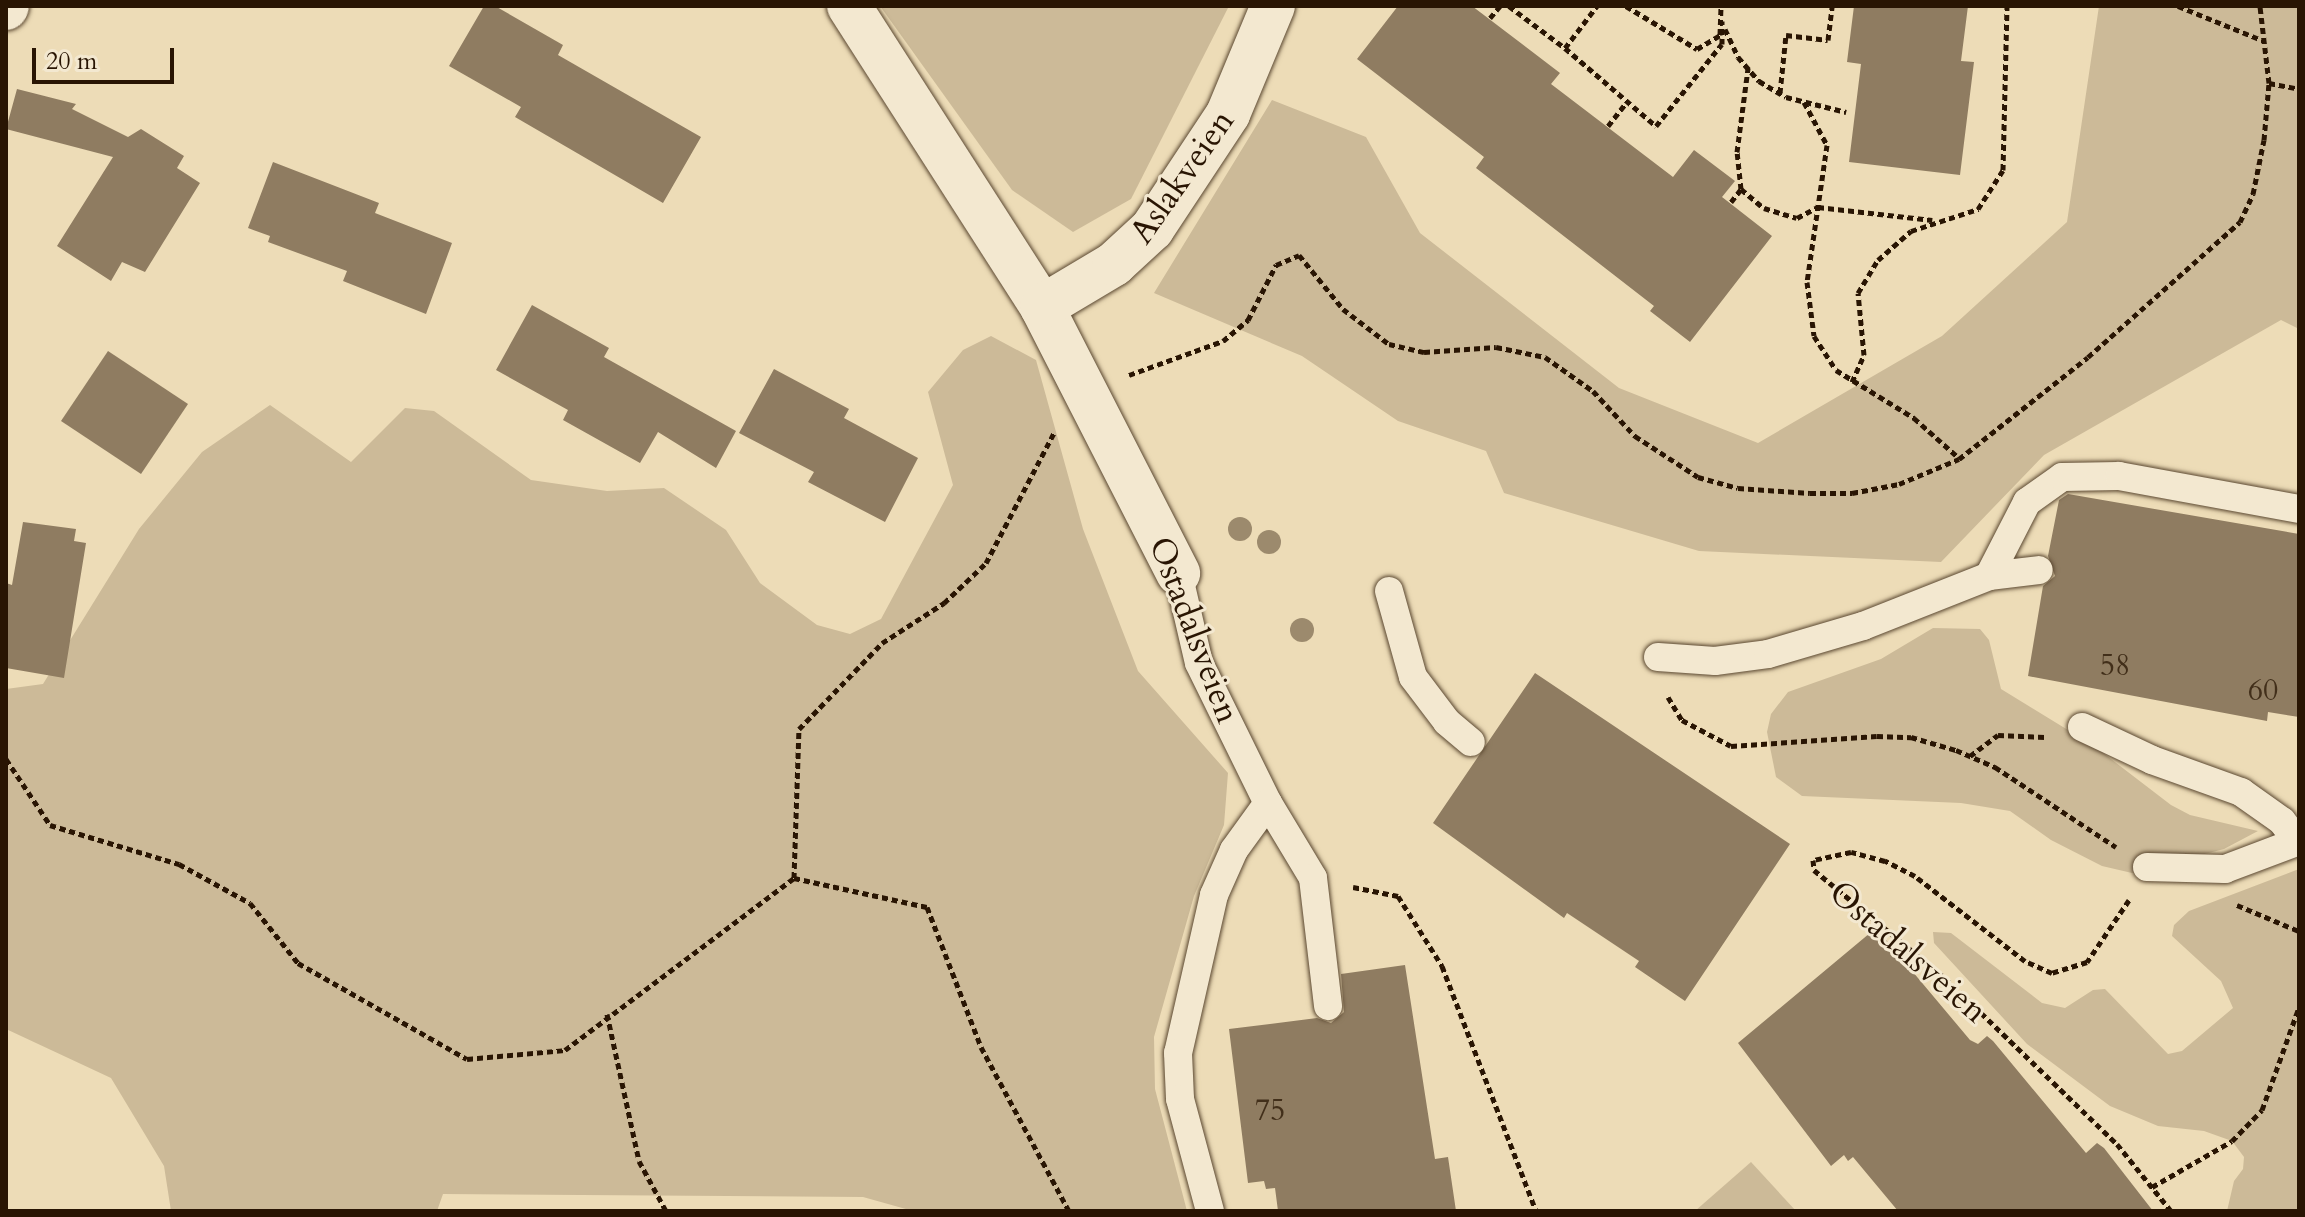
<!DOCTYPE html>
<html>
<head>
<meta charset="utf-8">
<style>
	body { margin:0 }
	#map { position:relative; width:2305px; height:1217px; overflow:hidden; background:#eddcb7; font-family:Cardo,serif }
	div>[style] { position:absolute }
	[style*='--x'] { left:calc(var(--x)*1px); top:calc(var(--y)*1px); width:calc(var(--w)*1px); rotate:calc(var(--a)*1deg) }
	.green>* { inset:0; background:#ccba98 }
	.building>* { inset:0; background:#8f7c61 }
	.path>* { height:5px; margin-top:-2.5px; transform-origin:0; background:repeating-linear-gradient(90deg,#291503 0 6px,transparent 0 10px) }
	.roads { filter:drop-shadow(0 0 2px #5a4730) drop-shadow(0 0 2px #5a4730) }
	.service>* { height:28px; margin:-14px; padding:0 14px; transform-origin:14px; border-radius:14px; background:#f3e8d0 }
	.minor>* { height:44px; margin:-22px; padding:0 22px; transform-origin:22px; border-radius:22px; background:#f3e8d0 }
	.tertiary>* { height:44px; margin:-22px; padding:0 22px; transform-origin:22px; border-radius:22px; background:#f3e8d0 }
	.trees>* { width:24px; height:24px; margin:-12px; border-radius:50%; background:#9c8a6d }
	span { translate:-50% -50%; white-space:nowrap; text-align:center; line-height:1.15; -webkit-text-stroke:6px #f3e8d0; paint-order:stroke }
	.number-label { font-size:30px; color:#422f1a }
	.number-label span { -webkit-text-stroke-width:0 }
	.street-label { font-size:34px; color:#291503 }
	.frame { position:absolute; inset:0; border:8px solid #291503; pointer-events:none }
	.scale { position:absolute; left:32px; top:48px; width:142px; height:36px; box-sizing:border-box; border:4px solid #291503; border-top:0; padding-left:10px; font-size:24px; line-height:28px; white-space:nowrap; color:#291503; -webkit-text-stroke:6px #f3e8d0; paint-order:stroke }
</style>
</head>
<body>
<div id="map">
	<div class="green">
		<div style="clip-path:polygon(880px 6px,1229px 6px,1131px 199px,1073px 232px,1012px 190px)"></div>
		<div style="clip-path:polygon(2099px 6px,2299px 6px,2299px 329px,2281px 320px,2044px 455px,1941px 562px,1699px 551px,1504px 493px,1486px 451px,1398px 421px,1302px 356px,1154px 293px,1272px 100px,1366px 137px,1420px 233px,1619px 388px,1758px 443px,1942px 336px,2067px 222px)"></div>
		<div style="clip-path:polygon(991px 336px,1036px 360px,1083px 529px,1138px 671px,1228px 773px,1224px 825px,1194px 896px,1154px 1037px,1155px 1089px,1187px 1211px,913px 1211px,863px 1197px,443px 1194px,437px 1211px,171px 1211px,164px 1166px,111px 1078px,6px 1029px,6px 689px,43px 684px,139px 529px,202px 452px,270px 405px,351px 462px,405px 408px,434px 411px,531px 480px,607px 491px,664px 488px,726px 530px,760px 583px,817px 625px,850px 634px,881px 619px,953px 485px,928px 392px,963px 350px)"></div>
		<div style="clip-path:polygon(1933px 628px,1980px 629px,1989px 640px,2001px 689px,2094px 746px,2171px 805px,2190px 815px,2258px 831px,2224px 849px,2132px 873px,2102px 866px,2051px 840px,2010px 811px,1961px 803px,1802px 796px,1776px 777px,1767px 732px,1771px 714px,1788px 692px,1881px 659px)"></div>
		<div style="clip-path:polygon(2299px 869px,2299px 1211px,2227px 1211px,2234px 1181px,2243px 1169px,2244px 1157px,2232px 1141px,2204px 1131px,2158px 1126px,2110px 1106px,2027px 1044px,1934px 943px,1933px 932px,1951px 933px,2042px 1003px,2065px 1008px,2093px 990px,2105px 989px,2168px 1054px,2182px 1051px,2233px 1008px,2221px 981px,2172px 936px,2174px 925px,2189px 911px)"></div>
		<div style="clip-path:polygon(1751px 1162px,1796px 1211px,1695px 1211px)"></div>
	</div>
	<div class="building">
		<div style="clip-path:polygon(484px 6px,495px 6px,563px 45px,558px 55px,701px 137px,663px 203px,515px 117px,521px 107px,449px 66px)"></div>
		<div style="clip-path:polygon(1398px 6px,1472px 6px,1560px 73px,1551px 84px,1673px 177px,1694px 150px,1735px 181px,1722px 197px,1772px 236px,1690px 342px,1650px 311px,1654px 306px,1476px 168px,1484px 157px,1357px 59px)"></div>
		<div style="clip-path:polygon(1854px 6px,1968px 6px,1961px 61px,1974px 62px,1960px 175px,1849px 162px,1861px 64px,1847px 62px)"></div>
		<div style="clip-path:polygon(17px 89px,76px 104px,72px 109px,128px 137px,141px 129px,184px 156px,177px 168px,200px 183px,145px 272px,122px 262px,111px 281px,57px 246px,113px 157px,6px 129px)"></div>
		<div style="clip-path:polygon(273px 162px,379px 203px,375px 213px,452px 243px,426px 314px,343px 281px,347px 271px,268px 242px,270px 236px,248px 228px)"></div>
		<div style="clip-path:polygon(532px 305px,609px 348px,604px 357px,736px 431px,716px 468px,658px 432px,640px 463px,563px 420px,568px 410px,496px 370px)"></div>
		<div style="clip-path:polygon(108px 351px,188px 404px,141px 474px,61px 421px)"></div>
		<div style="clip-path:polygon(774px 369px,849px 409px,844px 418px,918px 458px,885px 522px,808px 482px,814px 472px,739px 433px)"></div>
		<div style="clip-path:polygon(2068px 494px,2299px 534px,2299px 717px,2268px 712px,2267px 721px,2028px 676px,2043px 586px,2055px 576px,2048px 556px,2059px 500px)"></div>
		<div style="clip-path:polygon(23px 522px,76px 529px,74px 541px,86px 543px,64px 678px,6px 668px,6px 583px,12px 585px)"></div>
		<div style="clip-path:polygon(1535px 673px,1790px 844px,1685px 1001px,1635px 967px,1639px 961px,1567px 913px,1564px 918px,1433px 823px)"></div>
		<div style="clip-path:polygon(1876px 928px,1970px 1040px,1978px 1044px,1987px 1036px,1993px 1041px,2086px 1153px,2097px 1143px,2104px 1148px,2153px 1211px,1898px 1211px,1853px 1157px,1848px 1161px,1844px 1155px,1831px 1166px,1738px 1043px)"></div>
		<div style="clip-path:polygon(1405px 965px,1435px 1159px,1448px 1157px,1456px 1211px,1278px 1211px,1275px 1188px,1266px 1189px,1264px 1181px,1248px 1183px,1229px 1029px,1317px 1018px,1331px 1023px,1344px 1012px,1341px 974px)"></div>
	</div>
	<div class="path">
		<div style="--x:1509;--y:6;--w:70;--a:36.9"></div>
		<div style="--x:1565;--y:48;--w:53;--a:-52.7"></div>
		<div style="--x:1626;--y:6;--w:83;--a:31.2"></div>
		<div style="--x:1697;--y:49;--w:27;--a:-31"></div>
		<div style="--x:1720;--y:35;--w:29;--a:-88"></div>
		<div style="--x:2178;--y:6;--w:93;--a:22.1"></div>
		<div style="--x:1490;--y:18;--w:16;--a:-50"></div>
		<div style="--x:1725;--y:29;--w:31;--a:65"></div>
		<div style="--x:1738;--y:57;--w:32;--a:49"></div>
		<div style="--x:1759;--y:81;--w:31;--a:31"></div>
		<div style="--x:1786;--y:97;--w:62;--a:14"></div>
		<div style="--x:1565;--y:48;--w:120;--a:40.6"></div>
		<div style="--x:1656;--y:126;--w:105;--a:-51.2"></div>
		<div style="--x:1722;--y:44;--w:23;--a:-90"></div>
		<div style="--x:2269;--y:83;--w:31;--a:11"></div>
		<div style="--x:1780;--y:93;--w:58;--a:-84.1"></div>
		<div style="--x:1786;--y:35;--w:42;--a:6.8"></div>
		<div style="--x:1828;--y:40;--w:34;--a:-83"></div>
		<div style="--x:1804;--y:102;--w:49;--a:61.9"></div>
		<div style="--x:1827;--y:145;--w:138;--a:98.3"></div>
		<div style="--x:1807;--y:282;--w:54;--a:82.6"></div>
		<div style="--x:1814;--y:336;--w:40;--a:57.1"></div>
		<div style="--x:1836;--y:370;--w:92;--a:31.6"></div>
		<div style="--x:1914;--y:418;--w:60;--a:41.6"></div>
		<div style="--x:1608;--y:126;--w:29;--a:-52"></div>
		<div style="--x:1741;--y:189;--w:30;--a:40"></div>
		<div style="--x:1764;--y:208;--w:34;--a:17"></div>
		<div style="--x:1797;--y:218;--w:24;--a:-28"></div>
		<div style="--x:1818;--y:207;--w:115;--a:6.5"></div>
		<div style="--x:1731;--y:202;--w:16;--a:-52"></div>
		<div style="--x:1741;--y:189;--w:37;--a:-96"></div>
		<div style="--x:1737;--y:152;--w:85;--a:-82.5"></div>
		<div style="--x:1129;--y:375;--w:100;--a:-19.9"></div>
		<div style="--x:1223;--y:341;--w:33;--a:-40"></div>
		<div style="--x:1248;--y:320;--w:62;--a:-63"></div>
		<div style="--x:1276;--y:265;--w:25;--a:-23"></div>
		<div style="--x:1299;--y:255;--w:70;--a:50.8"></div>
		<div style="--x:1343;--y:309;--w:58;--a:37.3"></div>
		<div style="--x:1389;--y:344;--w:36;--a:13"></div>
		<div style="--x:1424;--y:352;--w:72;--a:-4"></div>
		<div style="--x:1496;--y:347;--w:50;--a:11.5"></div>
		<div style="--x:1545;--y:357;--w:59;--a:35.3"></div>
		<div style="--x:1593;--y:391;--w:62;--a:47"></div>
		<div style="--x:1635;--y:436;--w:75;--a:33.1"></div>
		<div style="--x:1698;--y:477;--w:41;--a:15.4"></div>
		<div style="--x:1738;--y:488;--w:72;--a:4"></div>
		<div style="--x:1810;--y:493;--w:42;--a:0"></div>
		<div style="--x:1852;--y:493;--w:48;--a:-10.8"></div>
		<div style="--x:1899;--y:484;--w:65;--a:-22.6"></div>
		<div style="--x:1959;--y:459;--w:164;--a:-38.3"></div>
		<div style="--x:2088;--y:357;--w:203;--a:-41.6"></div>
		<div style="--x:2240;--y:222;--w:31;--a:-65"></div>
		<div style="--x:2253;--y:194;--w:55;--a:-78.5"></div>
		<div style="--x:2264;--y:140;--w:57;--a:-85"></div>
		<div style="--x:2269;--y:83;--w:78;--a:-96.7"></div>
		<div style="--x:1852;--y:382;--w:30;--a:-66"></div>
		<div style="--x:1864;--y:355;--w:62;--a:-95.5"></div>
		<div style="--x:1858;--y:293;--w:39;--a:-59"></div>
		<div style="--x:1878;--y:260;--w:44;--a:-41.3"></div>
		<div style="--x:1911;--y:231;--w:71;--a:-18.2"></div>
		<div style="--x:1978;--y:209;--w:46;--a:-57.3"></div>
		<div style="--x:2003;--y:170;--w:164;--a:-88.6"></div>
		<div style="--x:1668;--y:697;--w:27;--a:59"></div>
		<div style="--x:1682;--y:720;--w:55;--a:28"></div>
		<div style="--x:1731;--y:746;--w:146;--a:-3.9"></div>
		<div style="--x:1877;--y:736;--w:34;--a:2"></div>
		<div style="--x:1911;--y:737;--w:47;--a:16.1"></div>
		<div style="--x:1956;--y:750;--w:43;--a:23.6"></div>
		<div style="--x:1995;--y:767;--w:145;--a:33.5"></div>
		<div style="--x:1970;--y:756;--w:35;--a:-37"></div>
		<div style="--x:1998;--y:735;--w:47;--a:2.4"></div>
		<div style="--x:6;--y:759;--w:79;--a:56.3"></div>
		<div style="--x:50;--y:825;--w:135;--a:16.8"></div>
		<div style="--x:179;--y:864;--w:81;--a:28.8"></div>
		<div style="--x:250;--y:903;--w:77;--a:51.3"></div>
		<div style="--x:298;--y:963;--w:194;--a:29.6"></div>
		<div style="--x:467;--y:1059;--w:98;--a:-5.2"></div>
		<div style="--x:565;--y:1050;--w:286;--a:-36.9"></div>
		<div style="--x:794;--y:878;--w:149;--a:-88.1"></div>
		<div style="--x:799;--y:729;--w:120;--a:-46"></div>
		<div style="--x:882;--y:643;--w:74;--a:-32.8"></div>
		<div style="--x:944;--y:603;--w:58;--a:-43.6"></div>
		<div style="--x:986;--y:563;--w:149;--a:-62.4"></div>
		<div style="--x:794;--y:878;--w:136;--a:12.3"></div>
		<div style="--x:927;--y:907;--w:150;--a:68.9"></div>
		<div style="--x:981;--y:1047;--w:186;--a:61.8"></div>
		<div style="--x:1353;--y:887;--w:46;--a:11.3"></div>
		<div style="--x:1398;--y:896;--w:83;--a:57.8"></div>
		<div style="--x:1442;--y:966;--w:262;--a:69"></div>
		<div style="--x:2129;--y:900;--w:75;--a:124.1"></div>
		<div style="--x:2087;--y:962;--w:37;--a:163"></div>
		<div style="--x:2052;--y:973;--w:30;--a:-156"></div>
		<div style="--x:2025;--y:961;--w:139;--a:-142.3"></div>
		<div style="--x:1915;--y:876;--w:34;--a:-153"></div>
		<div style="--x:1885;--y:861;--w:35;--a:-165"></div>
		<div style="--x:1851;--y:852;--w:39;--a:168"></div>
		<div style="--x:1813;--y:860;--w:10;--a:84"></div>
		<div style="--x:1814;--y:870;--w:170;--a:39.5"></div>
		<div style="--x:1945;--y:978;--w:239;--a:44"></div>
		<div style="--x:2117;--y:1144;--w:86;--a:51.1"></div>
		<div style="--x:2237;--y:905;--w:67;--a:22.8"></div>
		<div style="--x:607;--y:1014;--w:150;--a:77.7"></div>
		<div style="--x:639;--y:1161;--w:57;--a:61.6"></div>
		<div style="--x:2152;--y:1187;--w:92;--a:-29.9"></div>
		<div style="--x:2232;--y:1141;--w:43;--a:-45.9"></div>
		<div style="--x:2262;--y:1110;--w:109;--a:-70.2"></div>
	</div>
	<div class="roads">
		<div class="service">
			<div style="--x:1178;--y:573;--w:92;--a:76.9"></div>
			<div style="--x:1199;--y:663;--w:156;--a:63.8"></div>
			<div style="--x:1268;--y:803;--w:58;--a:125.9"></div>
			<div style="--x:1234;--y:850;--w:49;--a:114"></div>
			<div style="--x:1214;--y:895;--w:162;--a:102.8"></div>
			<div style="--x:1178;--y:1053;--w:46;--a:87.5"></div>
			<div style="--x:1180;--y:1099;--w:116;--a:75"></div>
			<div style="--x:1989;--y:576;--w:83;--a:-62.8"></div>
			<div style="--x:2027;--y:502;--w:43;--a:-35.5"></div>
			<div style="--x:2062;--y:477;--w:57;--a:-1"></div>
			<div style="--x:2119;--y:476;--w:183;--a:10.4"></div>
			<div style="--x:1389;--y:591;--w:89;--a:74.4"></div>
			<div style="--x:1413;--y:677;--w:56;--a:52.9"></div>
			<div style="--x:1447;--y:722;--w:31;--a:40"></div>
			<div style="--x:1658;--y:657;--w:57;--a:4"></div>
			<div style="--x:1715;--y:661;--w:53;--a:-7.5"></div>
			<div style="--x:1768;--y:654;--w:99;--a:-16.4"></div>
			<div style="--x:1863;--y:626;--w:136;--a:-21.6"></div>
			<div style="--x:1989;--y:576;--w:50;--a:-6.8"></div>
			<div style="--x:2082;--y:727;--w:77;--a:25.2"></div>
			<div style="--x:2152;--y:760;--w:95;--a:19.8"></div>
			<div style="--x:2241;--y:792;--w:50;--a:35.3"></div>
			<div style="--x:2282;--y:821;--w:26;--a:53"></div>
			<div style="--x:1268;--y:803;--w:87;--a:59"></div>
			<div style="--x:1313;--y:878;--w:129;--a:83.3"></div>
			<div style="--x:2147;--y:867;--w:78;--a:1.5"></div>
			<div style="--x:2225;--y:869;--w:79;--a:-20.7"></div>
		</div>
		<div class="minor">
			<div style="--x:849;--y:6;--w:358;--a:57.3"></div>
			<div style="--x:1042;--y:307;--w:299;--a:62.9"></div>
			<div style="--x:6;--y:8;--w:2;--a:-63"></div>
		</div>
		<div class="tertiary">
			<div style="--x:1042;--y:307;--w:84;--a:-30.8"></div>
			<div style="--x:1114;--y:264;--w:52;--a:-42.6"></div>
			<div style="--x:1152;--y:229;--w:138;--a:-56.5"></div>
			<div style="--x:1228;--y:114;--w:117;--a:-67.4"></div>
		</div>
	</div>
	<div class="trees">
		<div style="left:1240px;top:529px"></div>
		<div style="left:1269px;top:542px"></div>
		<div style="left:1302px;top:630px"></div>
	</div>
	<div class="number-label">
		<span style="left:2115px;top:666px">58</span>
		<span style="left:2263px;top:691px">60</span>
		<span style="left:1270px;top:1111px">75</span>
	</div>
	<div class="street-label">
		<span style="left:1182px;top:177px;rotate:-55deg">Aslakveien</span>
		<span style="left:1194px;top:630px;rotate:69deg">Ostadalsveien</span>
		<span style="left:1908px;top:952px;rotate:41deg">Ostadalsveien</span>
	</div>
	<div class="frame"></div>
	<div class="scale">20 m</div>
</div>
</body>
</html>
